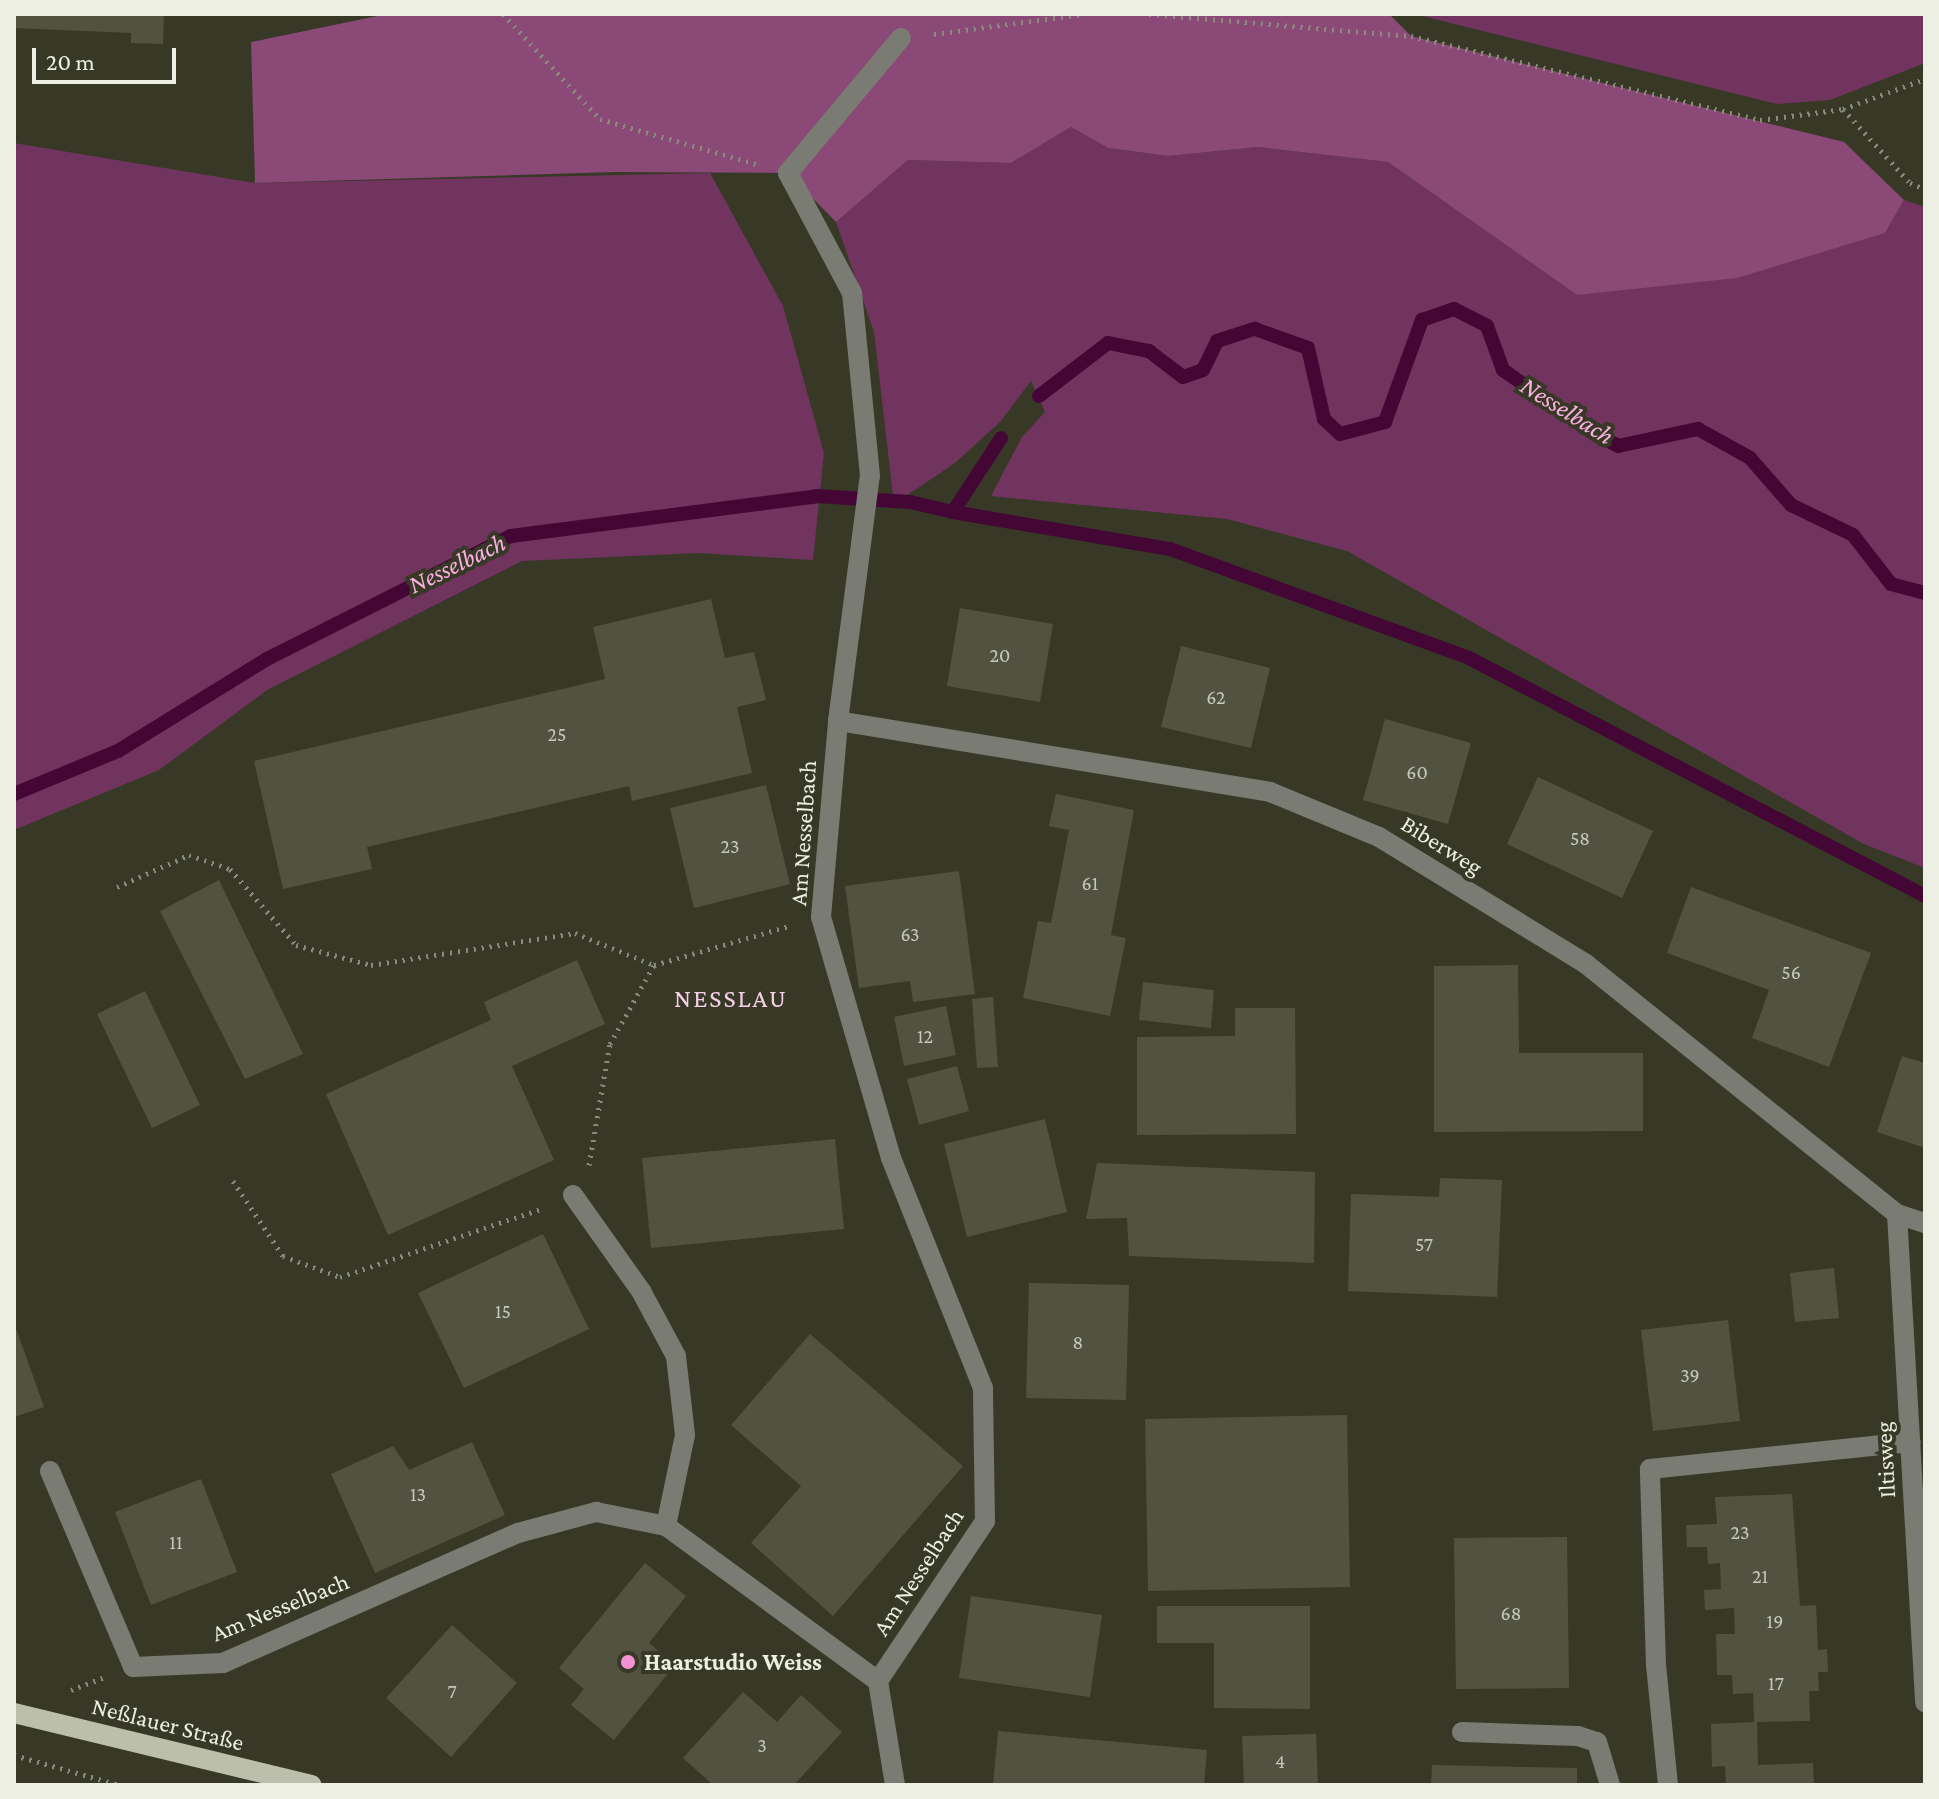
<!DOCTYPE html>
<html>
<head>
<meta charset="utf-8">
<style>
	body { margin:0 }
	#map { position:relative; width:1939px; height:1799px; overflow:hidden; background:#373926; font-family:"Crimson Pro",serif }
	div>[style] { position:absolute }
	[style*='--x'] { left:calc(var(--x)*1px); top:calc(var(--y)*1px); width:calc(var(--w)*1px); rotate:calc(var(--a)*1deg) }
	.green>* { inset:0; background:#71345f }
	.forest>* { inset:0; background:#8a4976 }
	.stream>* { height:14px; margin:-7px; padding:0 7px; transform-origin:7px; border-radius:7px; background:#440735 }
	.building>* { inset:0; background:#515340 }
	.path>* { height:5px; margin-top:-2.5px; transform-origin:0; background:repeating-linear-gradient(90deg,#898b7b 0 2px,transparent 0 8px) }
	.minor>* { height:20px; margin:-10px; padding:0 10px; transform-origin:10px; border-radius:10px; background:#7a7b72 }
	.major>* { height:20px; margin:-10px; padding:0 10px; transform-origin:10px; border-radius:10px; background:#bcbfac }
	.dots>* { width:22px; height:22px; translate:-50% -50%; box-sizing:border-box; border:4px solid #373926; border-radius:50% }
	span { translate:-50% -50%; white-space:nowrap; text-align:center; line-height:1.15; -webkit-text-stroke:8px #373926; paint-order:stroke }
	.number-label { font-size:20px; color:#c6c8ba }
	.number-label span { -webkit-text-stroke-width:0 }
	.street-label { font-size:24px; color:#edefe3 }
	.poi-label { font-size:24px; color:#edefe3; font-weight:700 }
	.left { translate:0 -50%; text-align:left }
	.water-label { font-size:26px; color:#fbafe1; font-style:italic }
	.neighbourhood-label { font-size:26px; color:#f9cee9; letter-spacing:2px }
	.frame { position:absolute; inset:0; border:16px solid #edefe3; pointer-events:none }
	.scale { position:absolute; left:32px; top:48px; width:144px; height:36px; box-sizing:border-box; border:4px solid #edefe3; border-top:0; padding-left:10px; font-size:24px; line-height:28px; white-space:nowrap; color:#edefe3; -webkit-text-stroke:6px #373926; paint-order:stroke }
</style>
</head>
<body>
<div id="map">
	<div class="green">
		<div style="clip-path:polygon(1414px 14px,1925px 14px,1925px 63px,1830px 100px,1777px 104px)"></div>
		<div style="clip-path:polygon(1071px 127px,1108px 148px,1168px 156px,1258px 147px,1388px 162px,1577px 295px,1885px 233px,1904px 200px,1925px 207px,1925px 868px,1864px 844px,1347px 551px,1227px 519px,991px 496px,1022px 437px,1045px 412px,1031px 381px,1000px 422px,955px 463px,894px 504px,874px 332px,836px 222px,908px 160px,1011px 163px)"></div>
		<div style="clip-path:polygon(14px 143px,255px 183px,710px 173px,783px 306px,824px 453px,813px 560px,698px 553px,522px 561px,267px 690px,159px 770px,14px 830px)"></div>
	</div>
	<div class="forest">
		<div style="clip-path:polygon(387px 14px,1389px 14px,1411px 36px,1844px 142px,1904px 200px,1885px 233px,1737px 278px,1577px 295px,1388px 162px,1258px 147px,1168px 156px,1108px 148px,1071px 127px,1011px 163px,908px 160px,836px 222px,788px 173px,616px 172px,255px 183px,251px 42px)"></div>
	</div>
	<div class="stream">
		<div style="--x:1039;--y:396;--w:87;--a:-37.5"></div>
		<div style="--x:1108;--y:343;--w:42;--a:11"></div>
		<div style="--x:1149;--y:351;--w:43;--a:37.4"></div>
		<div style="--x:1183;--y:377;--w:21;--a:-19"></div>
		<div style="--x:1203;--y:370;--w:32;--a:-64"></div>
		<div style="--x:1217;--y:341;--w:40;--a:-18"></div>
		<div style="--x:1255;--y:329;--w:56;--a:19.7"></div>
		<div style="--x:1308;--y:348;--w:73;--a:77.3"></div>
		<div style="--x:1324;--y:419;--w:22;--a:43"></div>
		<div style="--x:1340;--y:434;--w:47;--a:-14.9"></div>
		<div style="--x:1385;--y:422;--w:109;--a:-70.1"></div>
		<div style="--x:1422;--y:320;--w:34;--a:-19"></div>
		<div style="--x:1454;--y:309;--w:37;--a:27"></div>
		<div style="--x:1487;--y:326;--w:47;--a:70"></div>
		<div style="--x:1503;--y:370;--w:108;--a:34.9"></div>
		<div style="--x:1592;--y:432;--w:30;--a:28"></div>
		<div style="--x:1618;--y:446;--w:82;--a:-12"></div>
		<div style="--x:1698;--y:429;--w:60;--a:29.1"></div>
		<div style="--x:1750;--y:458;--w:62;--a:48.9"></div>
		<div style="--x:1791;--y:505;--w:69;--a:25.8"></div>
		<div style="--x:1853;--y:535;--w:62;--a:52.2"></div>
		<div style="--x:1891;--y:584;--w:35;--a:15"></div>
		<div style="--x:953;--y:512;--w:220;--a:9.7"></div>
		<div style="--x:1170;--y:549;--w:318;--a:20"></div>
		<div style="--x:1469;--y:658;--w:514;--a:27.56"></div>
		<div style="--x:14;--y:794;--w:113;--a:-22.5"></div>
		<div style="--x:118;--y:751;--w:175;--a:-31.7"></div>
		<div style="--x:267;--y:659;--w:273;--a:-26.8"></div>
		<div style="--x:511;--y:536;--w:309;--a:-7.4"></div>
		<div style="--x:817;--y:496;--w:93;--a:3.7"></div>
		<div style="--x:910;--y:502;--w:44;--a:13.1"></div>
		<div style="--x:953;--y:512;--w:88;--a:-57"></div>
	</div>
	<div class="building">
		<div style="clip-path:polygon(14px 14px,164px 14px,163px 44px,131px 43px,131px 33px,14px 28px)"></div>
		<div style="clip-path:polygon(711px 599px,725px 658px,754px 652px,766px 700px,737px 707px,752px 773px,632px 801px,629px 786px,367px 847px,372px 869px,283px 889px,254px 761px,605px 679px,593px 627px)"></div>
		<div style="clip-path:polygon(960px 608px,1053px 624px,1040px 702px,947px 686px)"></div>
		<div style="clip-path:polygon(1181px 646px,1270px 668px,1251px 748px,1161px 727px)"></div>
		<div style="clip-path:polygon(1385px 719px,1471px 743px,1448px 824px,1363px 800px)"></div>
		<div style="clip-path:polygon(1538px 777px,1653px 831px,1622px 898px,1507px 844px)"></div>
		<div style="clip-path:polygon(766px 785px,790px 884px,694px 908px,670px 808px)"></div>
		<div style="clip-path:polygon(1056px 794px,1134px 810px,1111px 935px,1126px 938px,1110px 1016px,1023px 998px,1038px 921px,1051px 923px,1069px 830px,1049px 826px)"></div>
		<div style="clip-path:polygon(959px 871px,975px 994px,913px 1002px,910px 981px,859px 988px,845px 886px)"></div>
		<div style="clip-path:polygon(219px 880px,303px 1054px,245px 1079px,160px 911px)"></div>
		<div style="clip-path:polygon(1691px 887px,1871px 953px,1829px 1067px,1752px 1038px,1769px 990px,1667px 953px)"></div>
		<div style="clip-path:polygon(577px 960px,605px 1024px,512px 1066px,554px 1160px,388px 1235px,326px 1094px,491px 1020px,484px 1002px)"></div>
		<div style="clip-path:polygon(1518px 965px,1519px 1053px,1643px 1053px,1643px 1131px,1434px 1132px,1434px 966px)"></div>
		<div style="clip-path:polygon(1143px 982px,1214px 990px,1211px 1028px,1139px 1020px)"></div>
		<div style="clip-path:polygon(145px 991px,200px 1105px,152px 1128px,97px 1014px)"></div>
		<div style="clip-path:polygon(993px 997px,998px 1067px,977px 1068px,972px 999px)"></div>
		<div style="clip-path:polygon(946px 1006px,956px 1055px,904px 1066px,894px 1017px)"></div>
		<div style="clip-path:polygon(1235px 1008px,1295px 1008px,1296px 1134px,1137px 1135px,1137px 1037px,1235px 1036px)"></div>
		<div style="clip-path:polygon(1902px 1056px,1925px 1063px,1925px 1148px,1877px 1132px)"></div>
		<div style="clip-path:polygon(957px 1066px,969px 1111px,919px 1125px,907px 1079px)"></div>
		<div style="clip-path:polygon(1045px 1119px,1067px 1212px,967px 1237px,944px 1144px)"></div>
		<div style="clip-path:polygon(835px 1139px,844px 1229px,651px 1248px,642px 1158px)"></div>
		<div style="clip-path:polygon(1097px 1163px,1315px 1172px,1314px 1263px,1129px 1256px,1127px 1218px,1086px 1219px)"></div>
		<div style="clip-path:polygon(1440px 1178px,1502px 1180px,1497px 1297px,1348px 1291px,1351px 1194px,1439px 1197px)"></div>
		<div style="clip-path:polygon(543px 1234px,589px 1329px,464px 1388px,418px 1293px)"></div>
		<div style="clip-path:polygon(1834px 1268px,1839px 1318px,1795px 1322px,1790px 1273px)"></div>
		<div style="clip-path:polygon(1029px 1283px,1129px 1285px,1126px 1400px,1026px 1398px)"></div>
		<div style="clip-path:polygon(1728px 1320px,1740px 1421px,1653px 1431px,1641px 1330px)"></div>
		<div style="clip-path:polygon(14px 1323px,44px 1407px,14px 1417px)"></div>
		<div style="clip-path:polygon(810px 1334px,963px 1466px,833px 1616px,751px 1543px,801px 1486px,731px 1425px)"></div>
		<div style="clip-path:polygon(1347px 1415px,1350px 1587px,1148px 1591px,1145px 1419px)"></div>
		<div style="clip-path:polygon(472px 1442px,505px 1515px,375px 1573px,331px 1474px,393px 1446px,409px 1470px)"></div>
		<div style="clip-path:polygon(201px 1479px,237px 1572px,151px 1605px,115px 1512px)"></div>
		<div style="clip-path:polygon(1792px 1494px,1800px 1606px,1816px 1605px,1818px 1650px,1827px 1649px,1828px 1672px,1818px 1672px,1819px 1691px,1809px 1691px,1810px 1721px,1757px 1722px,1758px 1765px,1813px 1763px,1814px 1785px,1726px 1785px,1725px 1766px,1712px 1767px,1711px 1724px,1754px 1722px,1753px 1693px,1733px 1694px,1732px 1675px,1717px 1675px,1716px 1634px,1735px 1634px,1734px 1608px,1705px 1610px,1704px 1590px,1721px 1589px,1720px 1563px,1708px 1564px,1707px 1547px,1687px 1547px,1686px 1525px,1717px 1524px,1715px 1497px)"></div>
		<div style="clip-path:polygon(1567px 1537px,1569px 1688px,1456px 1689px,1454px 1538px)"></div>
		<div style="clip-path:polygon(645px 1563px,686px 1596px,649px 1643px,675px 1665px,614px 1740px,571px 1705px,584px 1689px,559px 1668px)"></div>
		<div style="clip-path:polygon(971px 1596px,1102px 1615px,1090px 1697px,959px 1678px)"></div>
		<div style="clip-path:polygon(1157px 1606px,1310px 1606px,1310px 1709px,1214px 1708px,1214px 1643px,1157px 1643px)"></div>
		<div style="clip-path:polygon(452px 1625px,517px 1683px,451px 1757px,386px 1698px)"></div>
		<div style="clip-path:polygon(743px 1692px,777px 1722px,801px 1695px,842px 1732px,794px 1785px,713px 1785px,683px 1758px)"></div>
		<div style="clip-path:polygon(998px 1731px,1207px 1750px,1204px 1785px,993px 1785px)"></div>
		<div style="clip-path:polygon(1316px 1734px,1318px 1785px,1244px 1785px,1242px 1736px)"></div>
		<div style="clip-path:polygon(1432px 1765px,1577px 1768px,1577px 1785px,1431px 1785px)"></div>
	</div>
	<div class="path">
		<div style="--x:503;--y:14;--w:143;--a:47.3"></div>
		<div style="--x:600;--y:119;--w:162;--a:16.1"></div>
		<div style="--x:1149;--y:14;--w:263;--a:4.8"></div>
		<div style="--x:1411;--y:36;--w:359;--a:13.5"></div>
		<div style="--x:1760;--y:120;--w:84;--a:-7.5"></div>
		<div style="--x:1843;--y:109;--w:87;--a:-20.1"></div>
		<div style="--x:934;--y:34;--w:150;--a:-7.6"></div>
		<div style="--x:1843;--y:109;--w:100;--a:47.8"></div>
		<div style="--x:1910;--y:183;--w:16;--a:22"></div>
		<div style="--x:117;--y:887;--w:79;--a:-24"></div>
		<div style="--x:189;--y:855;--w:43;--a:18.9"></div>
		<div style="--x:230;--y:869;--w:101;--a:49"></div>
		<div style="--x:296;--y:945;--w:78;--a:14.9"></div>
		<div style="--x:371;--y:965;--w:206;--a:-8.9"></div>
		<div style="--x:575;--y:933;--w:85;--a:22.1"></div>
		<div style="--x:589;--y:1165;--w:123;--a:-80.2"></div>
		<div style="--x:610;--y:1044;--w:90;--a:-60.9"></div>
		<div style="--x:654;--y:965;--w:141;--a:-16.1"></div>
		<div style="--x:233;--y:1181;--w:90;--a:56.3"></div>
		<div style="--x:283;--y:1256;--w:61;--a:20.2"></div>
		<div style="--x:340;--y:1277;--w:212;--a:-18.7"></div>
		<div style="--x:71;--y:1690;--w:34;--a:-21"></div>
		<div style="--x:14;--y:1755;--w:109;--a:15.9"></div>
	</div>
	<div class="minor">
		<div style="--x:838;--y:721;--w:438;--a:9.3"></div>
		<div style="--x:1270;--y:792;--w:118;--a:22.4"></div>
		<div style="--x:1379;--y:837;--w:243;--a:31.5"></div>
		<div style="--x:1586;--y:964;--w:399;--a:38.8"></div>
		<div style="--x:1897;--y:1214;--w:29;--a:18"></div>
		<div style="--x:573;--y:1195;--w:118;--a:54.7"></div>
		<div style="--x:641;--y:1291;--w:74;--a:61.7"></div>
		<div style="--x:676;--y:1356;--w:80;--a:83.5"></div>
		<div style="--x:685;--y:1435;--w:93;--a:101.8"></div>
		<div style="--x:1897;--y:1214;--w:489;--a:86.7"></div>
		<div style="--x:50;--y:1471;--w:213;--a:67"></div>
		<div style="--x:133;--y:1667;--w:90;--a:-2.5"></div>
		<div style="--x:223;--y:1663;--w:322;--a:-23.8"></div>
		<div style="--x:518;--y:1533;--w:81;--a:-15.1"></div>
		<div style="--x:596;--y:1512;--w:71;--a:11.3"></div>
		<div style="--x:666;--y:1526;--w:263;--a:36.2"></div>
		<div style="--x:1462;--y:1732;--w:116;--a:2"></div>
		<div style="--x:1578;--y:1736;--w:20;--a:18"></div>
		<div style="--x:1597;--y:1742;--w:45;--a:73.2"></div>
		<div style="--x:895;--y:1785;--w:105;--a:-99.3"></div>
		<div style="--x:878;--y:1681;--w:192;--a:-56.2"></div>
		<div style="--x:985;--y:1521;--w:133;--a:-90.9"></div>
		<div style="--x:983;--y:1388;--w:248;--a:-111.8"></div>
		<div style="--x:891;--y:1158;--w:251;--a:-106.2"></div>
		<div style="--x:821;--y:917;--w:197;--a:-85"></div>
		<div style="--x:838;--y:721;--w:247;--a:-82.6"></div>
		<div style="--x:870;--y:476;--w:184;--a:-95.6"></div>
		<div style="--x:852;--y:293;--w:136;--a:-118.1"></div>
		<div style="--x:788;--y:173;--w:176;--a:-50.1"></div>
		<div style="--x:1668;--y:1785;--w:121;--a:-95.7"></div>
		<div style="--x:1656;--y:1665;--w:196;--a:-91.8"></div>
		<div style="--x:1650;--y:1469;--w:262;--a:-5.9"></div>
	</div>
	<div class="major">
		<div style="--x:14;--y:1713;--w:306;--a:13.6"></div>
	</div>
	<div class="dots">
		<div style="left:628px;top:1662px;background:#f491d4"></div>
	</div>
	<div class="number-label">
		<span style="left:1000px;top:655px">20</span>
		<span style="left:1216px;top:697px">62</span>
		<span style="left:557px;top:734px">25</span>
		<span style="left:1417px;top:772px">60</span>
		<span style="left:1580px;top:838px">58</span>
		<span style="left:730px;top:846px">23</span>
		<span style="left:1090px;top:883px">61</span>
		<span style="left:910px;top:934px">63</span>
		<span style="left:1791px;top:972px">56</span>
		<span style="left:925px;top:1036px">12</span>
		<span style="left:1424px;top:1244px">57</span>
		<span style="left:503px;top:1311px">15</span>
		<span style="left:1078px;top:1342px">8</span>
		<span style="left:1690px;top:1375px">39</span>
		<span style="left:418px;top:1494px">13</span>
		<span style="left:1740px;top:1532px">23</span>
		<span style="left:176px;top:1542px">11</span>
		<span style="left:1760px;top:1576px">21</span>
		<span style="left:1511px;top:1613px">68</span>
		<span style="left:1775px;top:1621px">19</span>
		<span style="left:1776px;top:1683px">17</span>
		<span style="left:452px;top:1691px">7</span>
		<span style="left:762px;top:1745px">3</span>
		<span style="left:1280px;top:1761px">4</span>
	</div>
	<div class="street-label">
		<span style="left:803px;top:833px;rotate:-86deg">Am Nesselbach</span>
		<span style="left:1442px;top:845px;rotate:32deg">Biberweg</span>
		<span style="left:1885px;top:1460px;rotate:-93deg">Iltisweg</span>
		<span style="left:918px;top:1572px;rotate:-57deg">Am Nesselbach</span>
		<span style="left:280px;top:1607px;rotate:-22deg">Am Nesselbach</span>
		<span style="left:168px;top:1724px;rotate:14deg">Neßlauer Straße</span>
	</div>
	<div class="poi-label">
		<span class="left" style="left:644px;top:1662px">Haarstudio Weiss</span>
	</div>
	<div class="water-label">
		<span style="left:1567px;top:411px;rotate:32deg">Nesselbach</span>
		<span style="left:457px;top:564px;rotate:-26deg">Nesselbach</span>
	</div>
	<div class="neighbourhood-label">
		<span style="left:731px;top:999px">NESSLAU</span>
	</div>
	<div class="frame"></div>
	<div class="scale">20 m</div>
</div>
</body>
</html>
